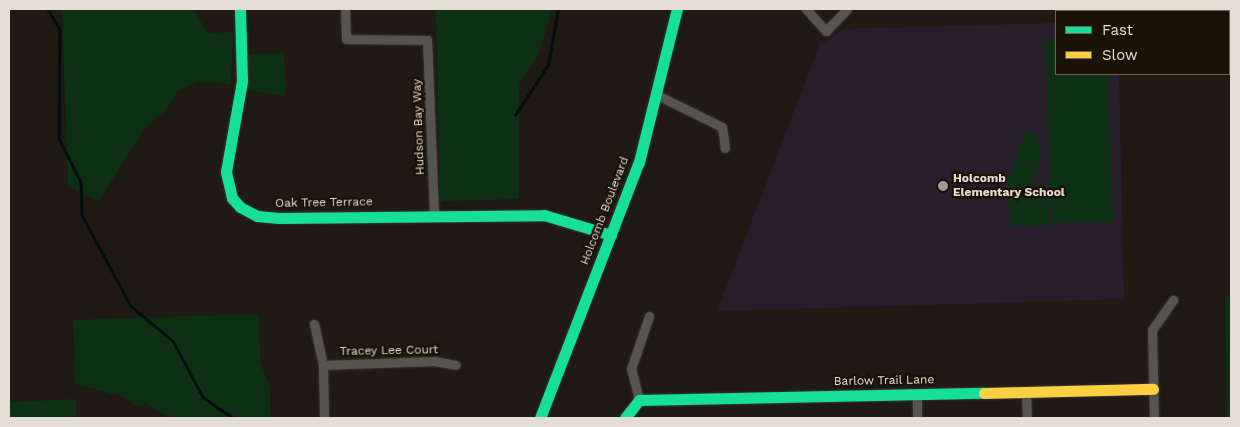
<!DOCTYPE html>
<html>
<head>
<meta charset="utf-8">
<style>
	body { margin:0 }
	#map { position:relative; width:1240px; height:427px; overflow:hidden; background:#1f1a14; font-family:"Work Sans",sans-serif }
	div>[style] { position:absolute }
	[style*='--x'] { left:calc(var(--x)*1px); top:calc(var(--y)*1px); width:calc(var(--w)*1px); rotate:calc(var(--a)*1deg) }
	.education>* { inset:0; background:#261f2b }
	.green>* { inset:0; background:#0d3015 }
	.stream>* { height:2.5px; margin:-1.25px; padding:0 1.25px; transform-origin:1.25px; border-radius:1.25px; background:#030e0f }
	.roads { filter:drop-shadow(0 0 1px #393430) drop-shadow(0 0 1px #393430) }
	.street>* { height:9px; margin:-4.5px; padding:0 4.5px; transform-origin:4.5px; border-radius:4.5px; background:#57534f }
	.fast>* { height:11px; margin:-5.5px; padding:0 5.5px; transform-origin:5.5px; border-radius:5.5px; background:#16e098 }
	.slow>* { height:11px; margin:-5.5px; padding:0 5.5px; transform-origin:5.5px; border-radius:5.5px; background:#ffcf43 }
	.dots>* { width:14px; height:14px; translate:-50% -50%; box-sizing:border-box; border:2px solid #1a1107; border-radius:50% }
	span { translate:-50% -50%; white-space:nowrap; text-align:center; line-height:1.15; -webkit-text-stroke:4.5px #1a1107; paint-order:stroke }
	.street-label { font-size:12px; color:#e4ddd6 }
	.poi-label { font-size:12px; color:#e4ddd6; font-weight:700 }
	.left { translate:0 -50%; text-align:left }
	.frame { position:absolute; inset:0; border:10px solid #e4ddd6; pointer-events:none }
	.legend { position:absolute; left:1055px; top:10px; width:175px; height:65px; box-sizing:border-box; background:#1a1107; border:1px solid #6b635a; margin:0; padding:6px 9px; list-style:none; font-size:15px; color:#e4ddd6 }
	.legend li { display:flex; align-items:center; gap:10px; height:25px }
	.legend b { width:25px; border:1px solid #6b635a }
</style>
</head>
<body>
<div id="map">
	<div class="education">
		<div style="clip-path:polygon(1056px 23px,1056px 74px,1119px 74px,1124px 299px,717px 311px,821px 41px,824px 44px,841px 29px)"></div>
	</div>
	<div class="green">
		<div style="clip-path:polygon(62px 9px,193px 9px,208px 33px,233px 32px,231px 84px,197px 82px,178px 91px,165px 112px,146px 127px,98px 202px,68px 185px)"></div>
		<div style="clip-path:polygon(436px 9px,552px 9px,538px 56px,519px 84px,519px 199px,440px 201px)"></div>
		<div style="clip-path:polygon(1056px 39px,1056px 74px,1109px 74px,1113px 222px,1051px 223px,1046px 40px)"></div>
		<div style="clip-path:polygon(284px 53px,286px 96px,248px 90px,249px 54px)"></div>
		<div style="clip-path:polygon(1026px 131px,1038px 137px,1041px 160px,1029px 194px,1048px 195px,1049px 225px,1011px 226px,1008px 183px)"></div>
		<div style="clip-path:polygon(1225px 296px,1231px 296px,1231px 418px,1227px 418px)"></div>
		<div style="clip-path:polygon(259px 314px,260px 362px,270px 387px,271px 418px,169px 418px,147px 403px,136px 406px,124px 397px,75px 384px,73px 320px)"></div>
		<div style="clip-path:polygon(76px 399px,76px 418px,9px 418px,9px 402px)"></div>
	</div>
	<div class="stream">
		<div style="--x:48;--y:9;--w:24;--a:60"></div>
		<div style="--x:60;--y:30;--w:108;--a:90.5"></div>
		<div style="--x:59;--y:138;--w:49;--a:63.4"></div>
		<div style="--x:81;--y:182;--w:33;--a:88"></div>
		<div style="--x:82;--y:215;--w:103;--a:61.7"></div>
		<div style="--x:131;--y:306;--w:55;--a:39.8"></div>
		<div style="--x:173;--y:341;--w:64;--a:61.8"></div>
		<div style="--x:203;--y:397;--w:37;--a:35"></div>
		<div style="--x:515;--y:115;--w:60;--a:-56.6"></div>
		<div style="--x:548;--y:65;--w:57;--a:-79.9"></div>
	</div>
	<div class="roads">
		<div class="street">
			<div style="--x:345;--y:9;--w:30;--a:88"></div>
			<div style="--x:346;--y:39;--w:81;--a:0.7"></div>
			<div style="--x:427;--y:40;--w:173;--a:87.7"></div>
			<div style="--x:806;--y:9;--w:30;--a:48"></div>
			<div style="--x:826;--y:31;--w:30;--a:-46"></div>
			<div style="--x:1196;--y:9;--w:2;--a:90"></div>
			<div style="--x:657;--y:95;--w:72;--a:26.2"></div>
			<div style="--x:722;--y:127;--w:21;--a:82"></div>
			<div style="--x:314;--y:324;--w:42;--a:77.6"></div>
			<div style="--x:323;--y:365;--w:53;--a:88.9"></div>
			<div style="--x:323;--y:365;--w:111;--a:-2.1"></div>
			<div style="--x:434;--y:361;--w:22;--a:10"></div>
			<div style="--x:1026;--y:391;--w:27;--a:88"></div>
			<div style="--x:917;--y:394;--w:24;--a:90"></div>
			<div style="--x:639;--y:400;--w:32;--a:-104"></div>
			<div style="--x:631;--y:369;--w:56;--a:-71.2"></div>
			<div style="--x:1154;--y:418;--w:88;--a:-91.3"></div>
			<div style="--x:1152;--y:330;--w:37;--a:-55"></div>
		</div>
		<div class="fast">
			<div style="--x:240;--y:9;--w:72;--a:88.4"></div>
			<div style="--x:242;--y:81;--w:92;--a:100"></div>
			<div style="--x:226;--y:172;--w:27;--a:77"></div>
			<div style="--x:232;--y:198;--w:12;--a:48"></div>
			<div style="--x:240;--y:207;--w:19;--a:28"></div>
			<div style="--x:257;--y:216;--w:22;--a:5"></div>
			<div style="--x:279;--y:218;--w:265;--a:-0.6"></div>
			<div style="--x:544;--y:215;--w:70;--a:16.6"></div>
			<div style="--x:540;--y:418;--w:274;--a:-68.9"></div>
			<div style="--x:639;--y:162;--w:158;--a:-76.1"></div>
			<div style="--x:625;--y:418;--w:23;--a:-52"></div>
			<div style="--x:639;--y:400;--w:345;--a:-1.2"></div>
		</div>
		<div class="slow">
			<div style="--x:984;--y:393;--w:169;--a:-1.4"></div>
		</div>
	</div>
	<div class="dots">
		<div style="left:943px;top:186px;background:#9f9992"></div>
	</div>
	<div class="street-label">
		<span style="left:419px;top:127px;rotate:-92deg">Hudson Bay Way</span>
		<span style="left:324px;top:203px;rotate:-1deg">Oak Tree Terrace</span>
		<span style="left:605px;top:211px;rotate:-69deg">Holcomb Boulevard</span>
		<span style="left:389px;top:351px;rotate:-1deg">Tracey Lee Court</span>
		<span style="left:884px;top:381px;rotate:-1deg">Barlow Trail Lane</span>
	</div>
	<div class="poi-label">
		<span class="left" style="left:953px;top:186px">Holcomb<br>Elementary School</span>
	</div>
	<div class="frame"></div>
	<ul class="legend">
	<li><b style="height:6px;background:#16e098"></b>Fast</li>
	<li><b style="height:6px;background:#ffcf43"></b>Slow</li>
	</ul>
</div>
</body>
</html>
